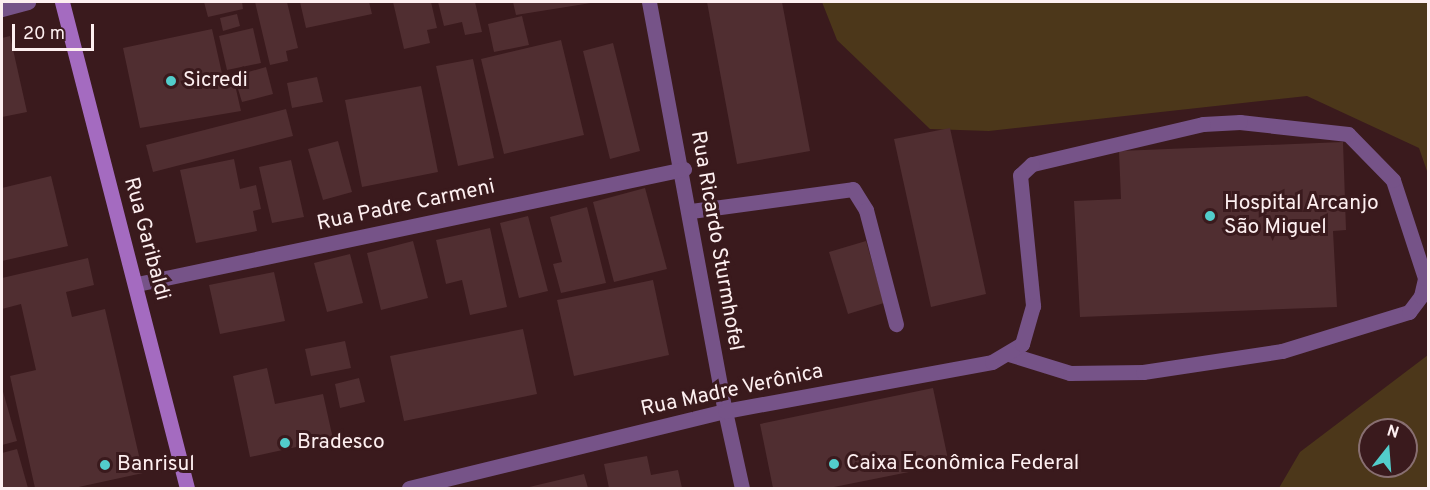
<!DOCTYPE html>
<html>
<head>
<meta charset="utf-8">
<style>
	body { margin:0 }
	#map { position:relative; width:1430px; height:490px; overflow:hidden; background:#3a1a1d; font-family:Overpass,sans-serif }
	div>[style] { position:absolute }
	[style*='--x'] { left:calc(var(--x)*1px); top:calc(var(--y)*1px); width:calc(var(--w)*1px); rotate:calc(var(--a)*1deg) }
	.green>* { inset:0; background:#4c371a }
	.building>* { inset:0; background:#502e31 }
	.service>* { height:15px; margin:-7.5px; padding:0 7.5px; transform-origin:7.5px; border-radius:7.5px; background:#765388 }
	.minor>* { height:15px; margin:-7.5px; padding:0 7.5px; transform-origin:7.5px; border-radius:7.5px; background:#765388 }
	.tertiary>* { height:15px; margin:-7.5px; padding:0 7.5px; transform-origin:7.5px; border-radius:7.5px; background:#765388 }
	.secondary>* { height:15px; margin:-7.5px; padding:0 7.5px; transform-origin:7.5px; border-radius:7.5px; background:#a46bc0 }
	.dots>* { width:16px; height:16px; translate:-50% -50%; box-sizing:border-box; border:3px solid #3a1a1d; border-radius:50% }
	span { translate:-50% -50%; white-space:nowrap; text-align:center; line-height:1.15; -webkit-text-stroke:6px #3a1a1d; paint-order:stroke }
	.poi-label { font-size:21px; color:#fdeff0 }
	.left { translate:0 -50%; text-align:left }
	.street-label { font-size:21px; color:#fdeff0 }
	.frame { position:absolute; inset:0; border:3px solid #fdeff0; pointer-events:none }
	.north { position:absolute; left:1358px; top:418px; width:60px; height:60px; box-sizing:border-box; background:#3a1a1d; border:2px solid #886f71; border-radius:50%; rotate:17deg; font-size:16px; font-weight:700; line-height:24px; text-align:center; color:#fdeff0 }
	.north::after { content:''; display:block; margin:auto; width:21px; height:27px; background:#52cdcb; clip-path:polygon(50% 0,100% 100%,50% 72%,0 100%) }
	.scale { position:absolute; left:12px; top:24px; width:82px; height:27px; box-sizing:border-box; border:3px solid #fdeff0; border-top:0; padding-left:8px; font-size:18px; line-height:21px; white-space:nowrap; color:#fdeff0; -webkit-text-stroke:4px #3a1a1d; paint-order:stroke }
</style>
</head>
<body>
<div id="map">
	<div class="green">
		<div style="clip-path:polygon(822px 2px,1428px 2px,1428px 174px,1419px 148px,1307px 96px,989px 131px,930px 129px,837px 40px)"></div>
		<div style="clip-path:polygon(evenodd,1428px 355px,1428px 488px,1279px 488px,1300px 452px,1428px 355px,1370px 430px,1406px 430px,1406px 466px,1370px 466px,1370px 430px)"></div>
	</div>
	<div class="building">
		<div style="clip-path:polygon(204px 2px,242px 2px,243px 9px,208px 17px)"></div>
		<div style="clip-path:polygon(255px 2px,287px 2px,298px 48px,286px 51px,288px 61px,270px 65px)"></div>
		<div style="clip-path:polygon(300px 2px,369px 2px,372px 14px,306px 28px)"></div>
		<div style="clip-path:polygon(393px 2px,431px 2px,437px 28px,427px 30px,430px 43px,404px 49px)"></div>
		<div style="clip-path:polygon(438px 2px,475px 2px,482px 32px,465px 35px,462px 22px,444px 26px)"></div>
		<div style="clip-path:polygon(513px 2px,591px 2px,591px 3px,516px 15px)"></div>
		<div style="clip-path:polygon(707px 2px,782px 2px,810px 151px,737px 164px)"></div>
		<div style="clip-path:polygon(237px 14px,240px 26px,223px 31px,220px 18px)"></div>
		<div style="clip-path:polygon(522px 16px,529px 45px,494px 52px,488px 24px)"></div>
		<div style="clip-path:polygon(253px 28px,261px 63px,227px 70px,219px 36px)"></div>
		<div style="clip-path:polygon(212px 29px,223px 78px,233px 76px,241px 111px,140px 128px,123px 48px)"></div>
		<div style="clip-path:polygon(10px 36px,27px 112px,2px 117px,2px 38px)"></div>
		<div style="clip-path:polygon(561px 40px,584px 135px,504px 154px,481px 59px)"></div>
		<div style="clip-path:polygon(613px 43px,640px 151px,610px 159px,583px 51px)"></div>
		<div style="clip-path:polygon(473px 59px,494px 158px,458px 166px,436px 66px)"></div>
		<div style="clip-path:polygon(266px 67px,273px 94px,242px 102px,234px 76px)"></div>
		<div style="clip-path:polygon(317px 77px,323px 102px,292px 108px,287px 83px)"></div>
		<div style="clip-path:polygon(421px 86px,438px 172px,362px 187px,345px 100px)"></div>
		<div style="clip-path:polygon(286px 109px,293px 136px,153px 172px,146px 145px)"></div>
		<div style="clip-path:polygon(950px 128px,986px 294px,931px 307px,894px 139px)"></div>
		<div style="clip-path:polygon(338px 141px,352px 192px,323px 200px,308px 149px)"></div>
		<div style="clip-path:polygon(1343px 142px,1346px 230px,1333px 231px,1337px 307px,1080px 317px,1074px 201px,1121px 199px,1119px 151px)"></div>
		<div style="clip-path:polygon(234px 159px,240px 189px,256px 185px,261px 209px,253px 211px,257px 231px,196px 243px,180px 170px)"></div>
		<div style="clip-path:polygon(291px 160px,304px 217px,272px 223px,259px 167px)"></div>
		<div style="clip-path:polygon(51px 176px,68px 246px,2px 261px,2px 188px)"></div>
		<div style="clip-path:polygon(645px 188px,667px 269px,614px 282px,593px 202px)"></div>
		<div style="clip-path:polygon(587px 207px,606px 283px,561px 293px,553px 264px,562px 262px,550px 217px)"></div>
		<div style="clip-path:polygon(528px 216px,548px 291px,519px 298px,500px 223px)"></div>
		<div style="clip-path:polygon(490px 228px,507px 307px,470px 315px,462px 280px,446px 284px,436px 240px)"></div>
		<div style="clip-path:polygon(413px 241px,428px 298px,381px 310px,367px 253px)"></div>
		<div style="clip-path:polygon(866px 241px,884px 303px,848px 314px,829px 252px)"></div>
		<div style="clip-path:polygon(350px 254px,363px 303px,327px 312px,314px 263px)"></div>
		<div style="clip-path:polygon(88px 258px,94px 285px,66px 292px,72px 317px,105px 309px,143px 473px,74px 488px,35px 488px,10px 376px,36px 370px,21px 304px,2px 309px,2px 278px)"></div>
		<div style="clip-path:polygon(274px 272px,285px 321px,220px 334px,209px 285px)"></div>
		<div style="clip-path:polygon(653px 280px,669px 355px,574px 376px,557px 300px)"></div>
		<div style="clip-path:polygon(523px 329px,537px 394px,404px 421px,390px 356px)"></div>
		<div style="clip-path:polygon(345px 341px,351px 368px,311px 376px,305px 349px)"></div>
		<div style="clip-path:polygon(267px 368px,275px 404px,323px 394px,333px 439px,250px 457px,233px 376px)"></div>
		<div style="clip-path:polygon(359px 378px,365px 402px,340px 408px,335px 384px)"></div>
		<div style="clip-path:polygon(2px 388px,17px 441px,2px 445px)"></div>
		<div style="clip-path:polygon(933px 388px,949px 464px,829px 488px,773px 488px,760px 424px)"></div>
		<div style="clip-path:polygon(17px 449px,28px 488px,2px 488px,2px 453px)"></div>
		<div style="clip-path:polygon(647px 456px,651px 475px,678px 470px,682px 488px,609px 488px,604px 464px)"></div>
		<div style="clip-path:polygon(584px 474px,588px 488px,525px 488px)"></div>
	</div>
	<div class="service">
		<div style="--x:691;--y:211;--w:163;--a:-7.7"></div>
		<div style="--x:853;--y:189;--w:25;--a:58"></div>
		<div style="--x:866;--y:210;--w:118;--a:75.3"></div>
		<div style="--x:1009;--y:354;--w:64;--a:17.3"></div>
		<div style="--x:1070;--y:373;--w:73;--a:-0.8"></div>
		<div style="--x:1143;--y:372;--w:141;--a:-8.6"></div>
		<div style="--x:1282;--y:351;--w:133;--a:-17.1"></div>
		<div style="--x:1409;--y:312;--w:20;--a:-53"></div>
		<div style="--x:1421;--y:296;--w:18;--a:-77"></div>
		<div style="--x:1425;--y:278;--w:103;--a:-108.1"></div>
		<div style="--x:1393;--y:180;--w:64;--a:-134.4"></div>
		<div style="--x:1348;--y:134;--w:109;--a:-173.7"></div>
		<div style="--x:1240;--y:122;--w:37;--a:177"></div>
		<div style="--x:1203;--y:124;--w:176;--a:166.8"></div>
		<div style="--x:1032;--y:164;--w:16;--a:137"></div>
		<div style="--x:1020;--y:175;--w:132;--a:84.3"></div>
	</div>
	<div class="minor">
		<div style="--x:649;--y:2;--w:416;--a:79.5"></div>
		<div style="--x:2;--y:9;--w:27;--a:-15"></div>
		<div style="--x:137;--y:284;--w:559;--a:-11.87"></div>
	</div>
	<div class="tertiary">
		<div style="--x:725;--y:411;--w:79;--a:77.6"></div>
		<div style="--x:409;--y:488;--w:325;--a:-13.7"></div>
		<div style="--x:725;--y:411;--w:271;--a:-10.4"></div>
		<div style="--x:992;--y:362;--w:35;--a:-31"></div>
		<div style="--x:1022;--y:344;--w:40;--a:-74"></div>
	</div>
	<div class="secondary">
		<div style="--x:62;--y:2;--w:502;--a:75.58"></div>
	</div>
	<div class="dots">
		<div style="left:171px;top:81px;background:#52cdcb"></div>
		<div style="left:1210px;top:216px;background:#52cdcb"></div>
		<div style="left:285px;top:443px;background:#52cdcb"></div>
		<div style="left:834px;top:464px;background:#52cdcb"></div>
		<div style="left:105px;top:465px;background:#52cdcb"></div>
	</div>
	<div class="poi-label">
		<span class="left" style="left:183px;top:81px">Sicredi</span>
		<span class="left" style="left:1224px;top:216px">Hospital Arcanjo<br>São Miguel</span>
		<span class="left" style="left:297px;top:443px">Bradesco</span>
		<span class="left" style="left:846px;top:464px">Caixa Econômica Federal</span>
		<span class="left" style="left:117px;top:465px">Banrisul</span>
	</div>
	<div class="street-label">
		<span style="left:406px;top:206px;rotate:-12deg">Rua Padre Carmeni</span>
		<span style="left:146px;top:239px;rotate:75deg">Rua Garibaldi</span>
		<span style="left:716px;top:241px;rotate:80deg">Rua Ricardo Sturmhofel</span>
		<span style="left:732px;top:391px;rotate:-12deg">Rua Madre Verônica</span>
	</div>
	<div class="frame"></div>
	<div class="north">N</div>
	<div class="scale">20 m</div>
</div>
</body>
</html>
